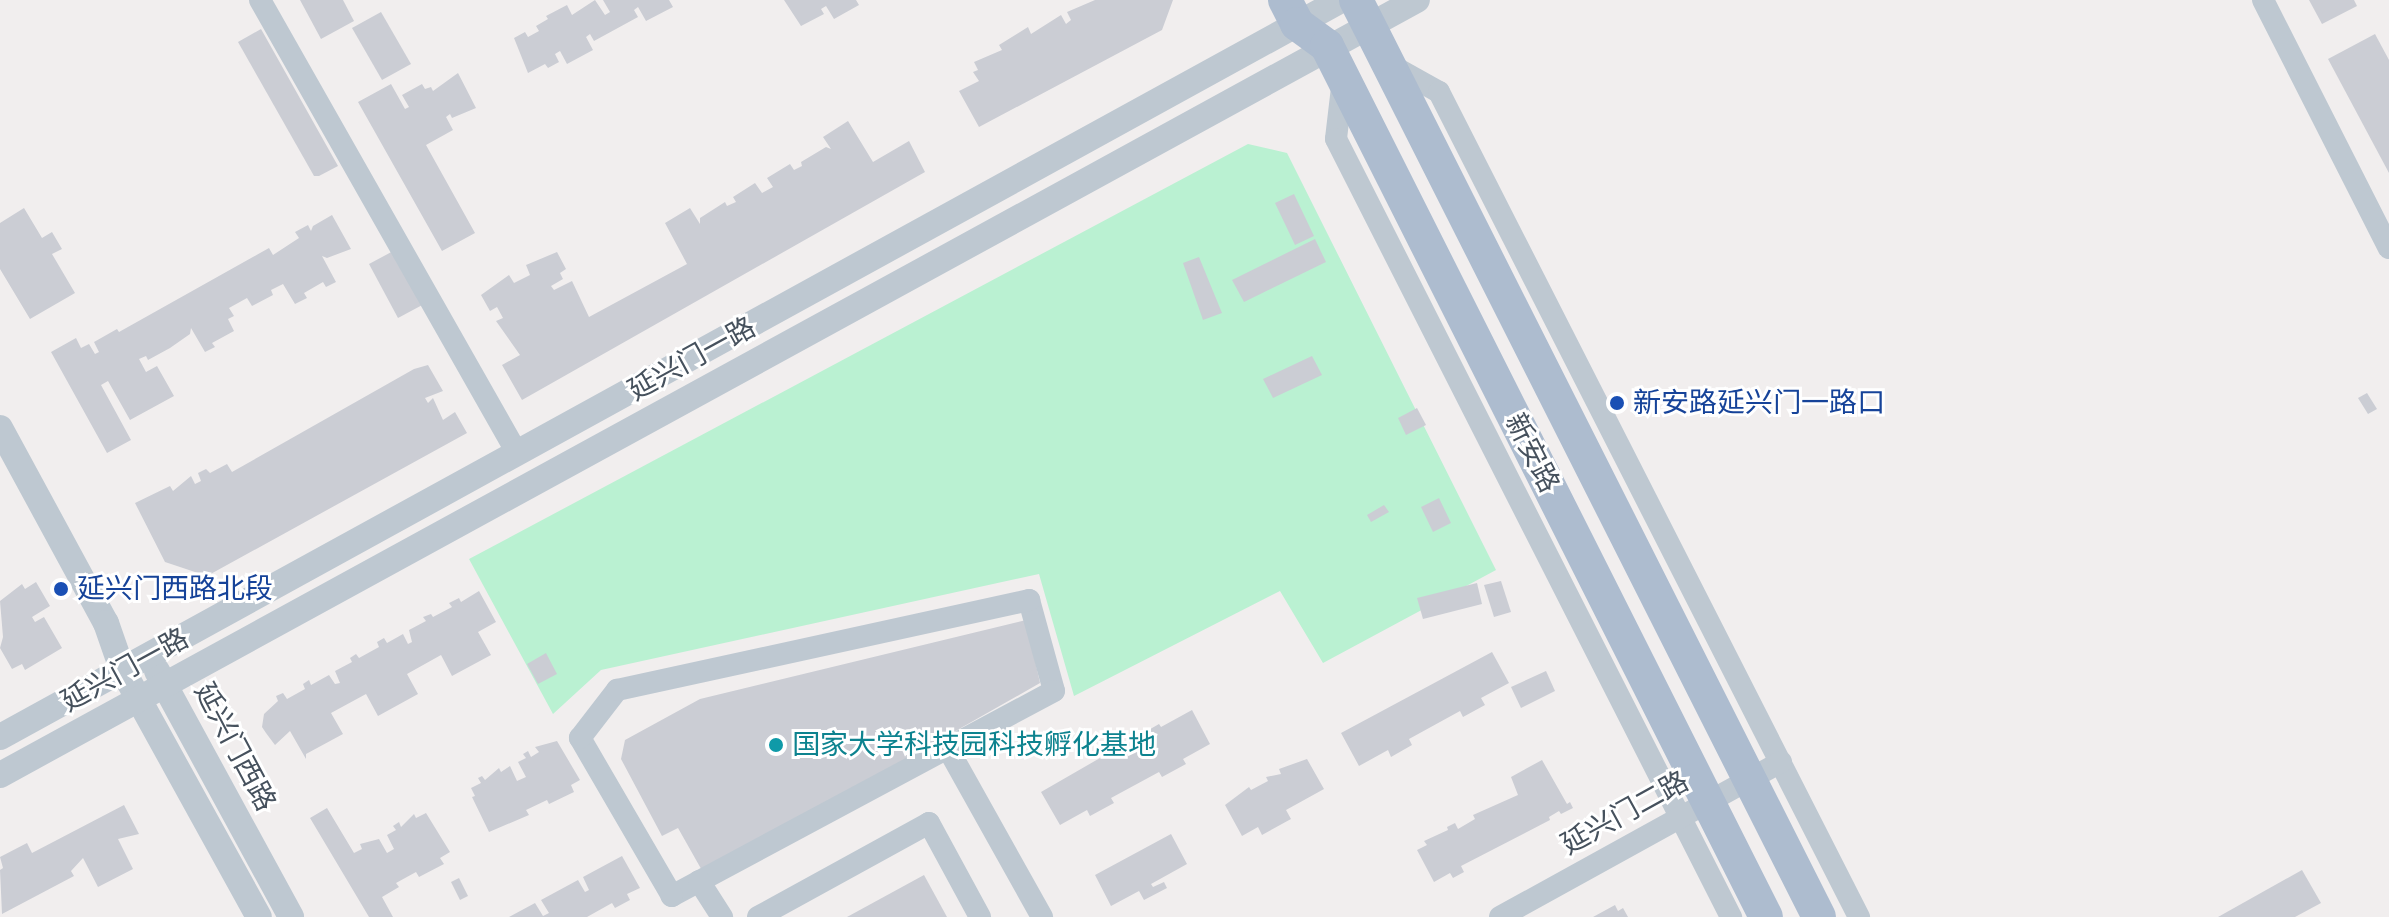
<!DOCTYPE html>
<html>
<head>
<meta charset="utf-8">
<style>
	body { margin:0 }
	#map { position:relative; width:2389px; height:917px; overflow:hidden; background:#f1eeee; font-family:"Fira Sans Condensed","Noto Sans SC",sans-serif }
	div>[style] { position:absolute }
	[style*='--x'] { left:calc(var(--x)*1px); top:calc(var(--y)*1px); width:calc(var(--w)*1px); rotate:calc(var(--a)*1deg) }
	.green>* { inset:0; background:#baf1d2 }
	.building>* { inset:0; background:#cbcdd4 }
	.minor>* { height:22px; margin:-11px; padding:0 11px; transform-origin:11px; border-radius:11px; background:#bec8d1 }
	.tertiary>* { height:26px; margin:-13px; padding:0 13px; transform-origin:13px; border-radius:13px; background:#bec8d1 }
	.primary>* { height:34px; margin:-17px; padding:0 17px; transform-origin:17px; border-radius:17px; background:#adbccf }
	.dots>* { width:22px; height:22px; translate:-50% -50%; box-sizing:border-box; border:4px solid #fff; border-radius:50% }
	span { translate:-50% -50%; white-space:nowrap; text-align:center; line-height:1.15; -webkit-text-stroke:6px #fff; paint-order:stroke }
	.street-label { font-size:28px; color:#46515d }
	.transit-label { font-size:28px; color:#164399 }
	.left { translate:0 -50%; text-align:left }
	.culture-label { font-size:28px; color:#0d838f }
</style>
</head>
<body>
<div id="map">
	<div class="green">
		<div style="clip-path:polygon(1248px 144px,1287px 153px,1496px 570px,1323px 663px,1280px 591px,1074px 696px,1039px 574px,601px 670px,553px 714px,469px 559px)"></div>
	</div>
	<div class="building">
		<div style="clip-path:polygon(300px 0,343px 0,354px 21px,321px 39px)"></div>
		<div style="clip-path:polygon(595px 0,605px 15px,610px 12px,603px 0,669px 0,673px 7px,646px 21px,638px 7px,634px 10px,638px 17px,594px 41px,590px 34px,586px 37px,593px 50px,567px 64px,560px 51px,555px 54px,559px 62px,548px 68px,545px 64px,528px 73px,514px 38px,525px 32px,528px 37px,539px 31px,536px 26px,548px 19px,546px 16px,567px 5px,572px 15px)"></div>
		<div style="clip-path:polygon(784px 0,856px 0,859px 5px,834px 19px,826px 6px,821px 9px,824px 14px,801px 26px)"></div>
		<div style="clip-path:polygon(1095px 0,1173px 0,1162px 30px,979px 127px,959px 91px,979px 81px,973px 72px,978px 70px,974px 62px,1002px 50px,999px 45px,1028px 27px,1031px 34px,1061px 15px,1066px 24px,1071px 20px,1067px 12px)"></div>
		<div style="clip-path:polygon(2309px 0,2354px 0,2357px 6px,2322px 24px)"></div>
		<div style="clip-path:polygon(381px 12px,411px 64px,382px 80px,352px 28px)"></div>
		<div style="clip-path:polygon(261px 29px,338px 166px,319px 176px,314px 176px,238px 42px)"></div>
		<div style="clip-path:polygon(2375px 34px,2389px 60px,2389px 173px,2328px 59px)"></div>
		<div style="clip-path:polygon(458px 73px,476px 108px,452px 118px,450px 114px,446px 117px,453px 130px,426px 145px,475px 233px,442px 251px,358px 102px,391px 84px,405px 109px,409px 107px,402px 95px,422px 84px,425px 89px,431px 87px,433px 91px)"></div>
		<div style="clip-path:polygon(848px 121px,873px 162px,909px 141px,925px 172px,522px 400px,502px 365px,520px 355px,496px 321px,503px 318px,497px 307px,490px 311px,481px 295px,509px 275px,514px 283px,530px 275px,526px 265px,557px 252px,566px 269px,560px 273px,563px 279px,551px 286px,554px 290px,572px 281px,589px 317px,687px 264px,665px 223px,690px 208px,700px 224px,700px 218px,725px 202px,727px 206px,736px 202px,733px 197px,755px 183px,762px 193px,773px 187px,767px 178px,790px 164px,794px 170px,802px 166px,801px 162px,826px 147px,831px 149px,823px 137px)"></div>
		<div style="clip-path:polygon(1294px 194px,1314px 236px,1295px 245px,1275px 203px)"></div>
		<div style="clip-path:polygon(24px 208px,42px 238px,52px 232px,62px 249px,52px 254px,75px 293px,30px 319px,0 269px,0 223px)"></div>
		<div style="clip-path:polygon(332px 215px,351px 249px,327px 258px,322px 256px,336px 282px,326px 287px,323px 282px,304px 293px,307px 298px,295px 304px,283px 284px,271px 290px,273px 295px,252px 306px,247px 298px,229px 308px,234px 316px,228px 319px,234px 331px,212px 343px,215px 347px,205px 352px,191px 328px,190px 334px,170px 348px,148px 360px,146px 356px,139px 359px,146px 372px,157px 366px,174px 396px,130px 420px,108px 381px,101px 385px,131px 440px,107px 453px,51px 352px,76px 338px,81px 348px,89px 344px,95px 354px,99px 352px,94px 342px,117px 329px,119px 332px,269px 248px,273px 255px,299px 238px,295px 232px,308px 225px,311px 231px,313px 226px)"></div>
		<div style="clip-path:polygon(1315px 239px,1326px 262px,1244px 302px,1232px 280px)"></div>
		<div style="clip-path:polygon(397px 249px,426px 303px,398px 318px,369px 264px)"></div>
		<div style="clip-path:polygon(1199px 257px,1222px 313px,1203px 320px,1183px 263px)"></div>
		<div style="clip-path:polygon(1312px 356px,1322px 375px,1273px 398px,1263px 379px)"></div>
		<div style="clip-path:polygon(428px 365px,443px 391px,425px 398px,428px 403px,433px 398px,443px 420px,455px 412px,467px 433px,207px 576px,165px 562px,135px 503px,170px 486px,173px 491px,191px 476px,195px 484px,201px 481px,198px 473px,206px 469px,210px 473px,227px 464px,232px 472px,414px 369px)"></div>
		<div style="clip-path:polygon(2367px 393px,2377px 409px,2368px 414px,2358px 398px)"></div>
		<div style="clip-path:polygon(1417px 408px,1426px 425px,1406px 435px,1398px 418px)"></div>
		<div style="clip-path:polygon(1439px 498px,1451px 523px,1433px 532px,1421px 507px)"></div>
		<div style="clip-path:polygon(1384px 505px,1389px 512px,1371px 522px,1367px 515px)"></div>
		<div style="clip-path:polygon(1501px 581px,1511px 612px,1494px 617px,1484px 585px)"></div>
		<div style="clip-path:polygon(36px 582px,50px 606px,32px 617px,35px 622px,44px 617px,62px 648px,25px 670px,22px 664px,12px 669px,0 648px,3px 637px,0 601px,22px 584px,25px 589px)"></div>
		<div style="clip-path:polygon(1477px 583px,1482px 604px,1423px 619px,1417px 598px)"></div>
		<div style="clip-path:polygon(479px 591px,496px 622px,478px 632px,491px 655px,452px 676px,441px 655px,407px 674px,418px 694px,378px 716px,366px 694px,331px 713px,343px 734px,306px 754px,306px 759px,290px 731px,275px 745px,266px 733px,262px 727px,264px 714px,278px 701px,276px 696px,283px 693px,287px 699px,305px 689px,303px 684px,309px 680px,311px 685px,329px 675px,335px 684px,340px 683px,335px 671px,352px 662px,350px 658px,356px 654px,359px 658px,379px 647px,377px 642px,384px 638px,387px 643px,403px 634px,408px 644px,412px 642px,409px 630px,426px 621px,423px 617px,431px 614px,433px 617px,452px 607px,449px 603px,459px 598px,461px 602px)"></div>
		<div style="clip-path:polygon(1026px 620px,1040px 683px,704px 874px,678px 828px,662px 836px,621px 759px,625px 740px,700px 699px)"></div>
		<div style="clip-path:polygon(1492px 652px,1509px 683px,1481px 698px,1485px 705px,1463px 717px,1460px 711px,1409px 739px,1412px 745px,1391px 757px,1388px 750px,1359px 766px,1341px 733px)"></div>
		<div style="clip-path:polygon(546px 653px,557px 674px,538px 684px,527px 664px)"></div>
		<div style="clip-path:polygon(1546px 671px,1555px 691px,1521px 708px,1511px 687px)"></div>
		<div style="clip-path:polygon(1192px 710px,1210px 744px,1183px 759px,1186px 764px,1162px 777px,1159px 772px,1111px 798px,1114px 803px,1090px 816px,1087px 810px,1060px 825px,1041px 792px,1159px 724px,1161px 727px)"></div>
		<div style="clip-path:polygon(557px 741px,580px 780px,571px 785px,574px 792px,549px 804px,547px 800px,526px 810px,529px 815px,489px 832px,472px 797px,475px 796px,471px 788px,481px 783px,478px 778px,482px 776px,485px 780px,499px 768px,501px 772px,510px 766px,517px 781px,526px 777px,518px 762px,526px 758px,523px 754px,528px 751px,531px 757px,539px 752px,535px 747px)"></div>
		<div style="clip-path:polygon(1307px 759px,1324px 789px,1286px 810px,1291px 819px,1262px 835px,1258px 827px,1242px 836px,1225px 805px,1249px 787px,1251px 790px,1268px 781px,1266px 777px,1281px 774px,1279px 769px)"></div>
		<div style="clip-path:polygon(1542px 760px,1567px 804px,1570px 802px,1573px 808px,1561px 814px,1559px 811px,1549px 817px,1550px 820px,1461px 866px,1464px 872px,1453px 878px,1450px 873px,1434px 882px,1417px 850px,1427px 845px,1424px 841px,1448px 830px,1447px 827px,1455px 823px,1458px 829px,1475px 819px,1473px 815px,1518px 795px,1511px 777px)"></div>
		<div style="clip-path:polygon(124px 805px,139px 834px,118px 839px,133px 869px,98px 887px,83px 858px,71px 871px,74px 876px,2px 914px,0 870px,3px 868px,0 857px,27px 843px,32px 853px)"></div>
		<div style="clip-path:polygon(327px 808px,354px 853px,362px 849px,360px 844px,379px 839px,387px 853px,394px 849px,387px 835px,396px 830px,393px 826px,399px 822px,401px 827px,414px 814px,416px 818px,426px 813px,450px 852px,440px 858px,444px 864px,419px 877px,416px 872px,396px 883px,399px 887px,382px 897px,393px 917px,369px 917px,310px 818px)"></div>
		<div style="clip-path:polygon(1171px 834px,1187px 864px,1151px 884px,1153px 887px,1164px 882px,1167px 888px,1144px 900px,1139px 891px,1111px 906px,1095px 875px)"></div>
		<div style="clip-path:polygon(622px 856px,640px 888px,627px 894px,630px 900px,615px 908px,612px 903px,587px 917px,509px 917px,535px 903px,543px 916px,549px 913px,541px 900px,578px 880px,585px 892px,589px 890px,583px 877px)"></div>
		<div style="clip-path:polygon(2302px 870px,2321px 903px,2295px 917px,2218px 917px)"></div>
		<div style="clip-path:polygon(924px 875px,947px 917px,847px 917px)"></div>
		<div style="clip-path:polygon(459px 878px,468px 896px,460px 900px,451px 882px)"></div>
		<div style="clip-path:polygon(1615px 905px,1618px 911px,1623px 908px,1628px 917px,1593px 917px)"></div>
	</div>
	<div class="minor">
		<div style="--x:260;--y:0;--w:521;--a:60.43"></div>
		<div style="--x:2263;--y:0;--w:278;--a:63.1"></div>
		<div style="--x:1389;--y:64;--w:57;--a:29.2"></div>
		<div style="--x:1439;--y:92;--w:926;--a:63.02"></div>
		<div style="--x:1343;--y:79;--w:60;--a:96.7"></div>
		<div style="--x:1336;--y:139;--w:873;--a:63.08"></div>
		<div style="--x:1029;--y:600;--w:94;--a:74.6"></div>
		<div style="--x:1054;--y:691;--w:434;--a:151.8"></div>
		<div style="--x:672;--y:896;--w:183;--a:-120.2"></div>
		<div style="--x:580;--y:738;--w:61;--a:-52.4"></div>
		<div style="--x:617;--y:690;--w:422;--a:-12.3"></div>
		<div style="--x:947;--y:747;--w:195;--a:60.8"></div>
		<div style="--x:699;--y:881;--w:43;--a:57.4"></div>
		<div style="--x:758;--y:917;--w:195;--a:-28.8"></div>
		<div style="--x:929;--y:823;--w:107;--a:61.5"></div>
		<div style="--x:1500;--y:917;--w:321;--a:-28.9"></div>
	</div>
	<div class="tertiary">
		<div style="--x:0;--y:428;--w:222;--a:61.5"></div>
		<div style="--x:106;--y:623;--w:49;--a:70.8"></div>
		<div style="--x:122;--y:669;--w:283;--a:61.1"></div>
		<div style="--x:157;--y:671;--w:280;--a:61.4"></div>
		<div style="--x:0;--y:737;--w:1530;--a:-28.79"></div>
		<div style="--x:0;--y:775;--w:1615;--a:-28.68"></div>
	</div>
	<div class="primary">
		<div style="--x:1285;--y:0;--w:27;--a:63"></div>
		<div style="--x:1297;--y:24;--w:37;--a:36"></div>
		<div style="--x:1327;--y:46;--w:975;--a:63.25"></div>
		<div style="--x:1356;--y:0;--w:1027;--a:63.21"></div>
	</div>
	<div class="dots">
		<div style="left:1617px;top:403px;background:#1a4fb4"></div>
		<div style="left:61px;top:589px;background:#1a4fb4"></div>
		<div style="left:776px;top:745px;background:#0f9aa8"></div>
	</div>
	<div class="street-label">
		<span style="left:692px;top:359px;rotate:-29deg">延兴门一路</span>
		<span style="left:1532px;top:453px;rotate:63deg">新安路</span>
		<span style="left:125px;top:670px;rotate:-29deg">延兴门一路</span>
		<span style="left:235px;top:747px;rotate:62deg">延兴门西路</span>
		<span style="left:1625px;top:813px;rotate:-29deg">延兴门二路</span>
	</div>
	<div class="transit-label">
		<span class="left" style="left:1633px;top:403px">新安路延兴门一路口</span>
		<span class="left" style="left:77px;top:589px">延兴门西路北段</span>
	</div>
	<div class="culture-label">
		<span class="left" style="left:792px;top:745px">国家大学科技园科技孵化基地</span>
	</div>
</div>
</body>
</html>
